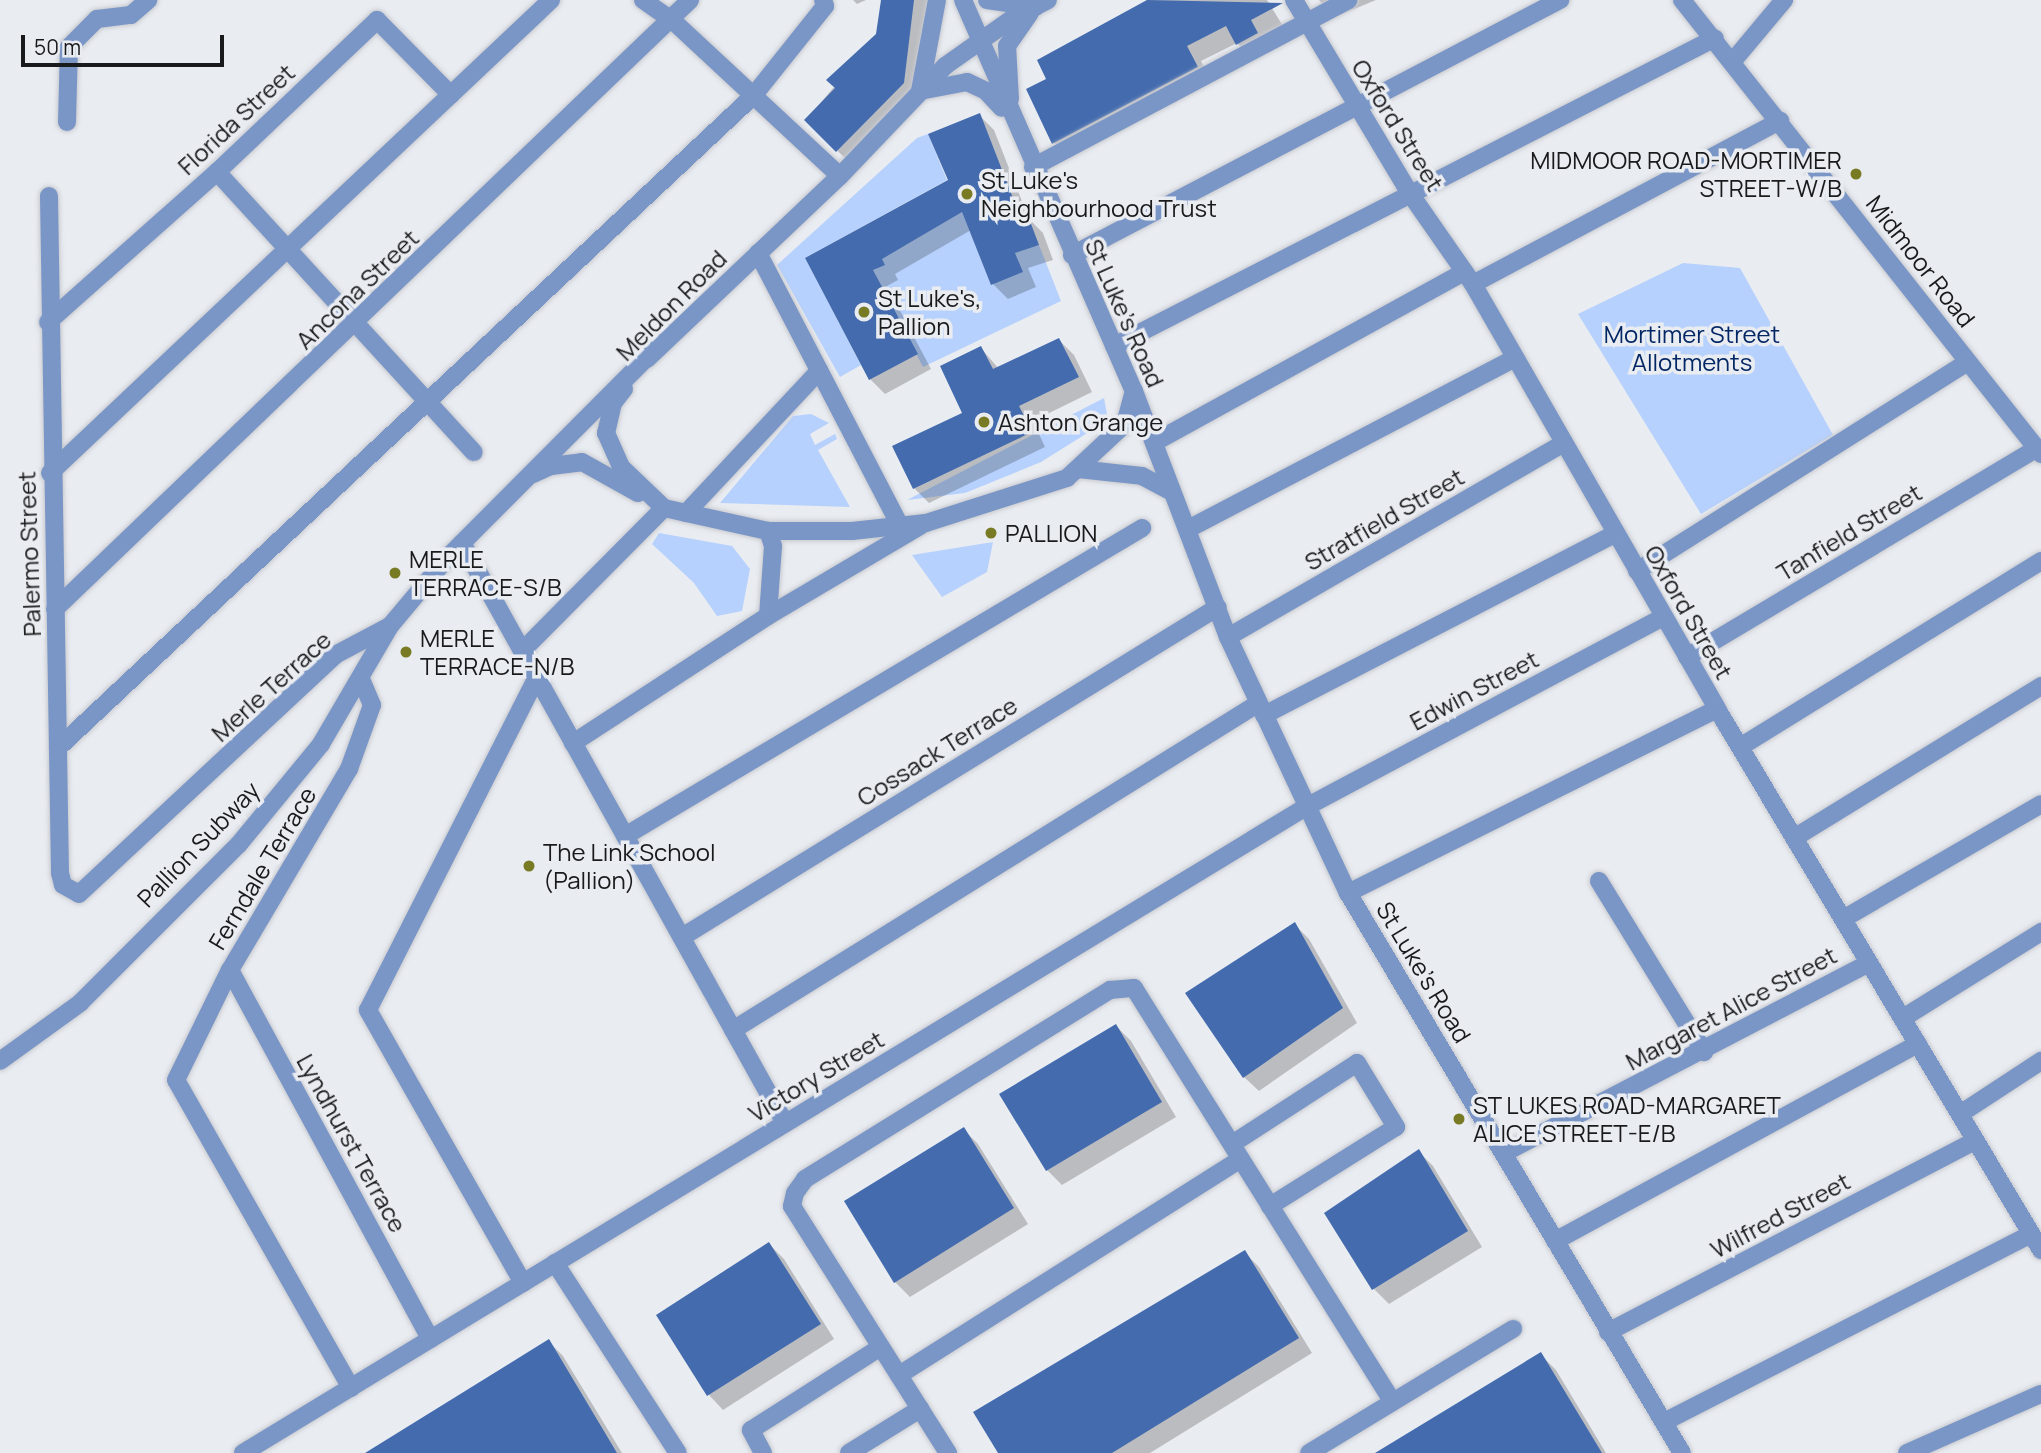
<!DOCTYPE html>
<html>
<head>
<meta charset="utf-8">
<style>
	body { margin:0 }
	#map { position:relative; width:2041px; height:1453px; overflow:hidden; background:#e9ecf1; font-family:Manrope,sans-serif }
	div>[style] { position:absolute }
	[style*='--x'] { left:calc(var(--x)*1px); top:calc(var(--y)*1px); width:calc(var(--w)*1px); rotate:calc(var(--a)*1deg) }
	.green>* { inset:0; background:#b6d1fd }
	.shadow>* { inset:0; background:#0003 }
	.building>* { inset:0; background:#436bae }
	.roads { filter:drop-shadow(0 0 2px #c8cacf) drop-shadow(0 0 2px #c8cacf) }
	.minor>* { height:18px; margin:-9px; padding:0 9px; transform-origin:9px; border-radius:9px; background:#7a96c7 }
	.dots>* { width:19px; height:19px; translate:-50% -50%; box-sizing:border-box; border:4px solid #e9ecf1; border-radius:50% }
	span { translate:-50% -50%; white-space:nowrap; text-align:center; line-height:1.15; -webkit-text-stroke:7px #e9ecf1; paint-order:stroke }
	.street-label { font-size:24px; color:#191a1c }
	.poi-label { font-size:24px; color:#191a1c }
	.right { translate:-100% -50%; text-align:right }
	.left { translate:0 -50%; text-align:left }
	.park-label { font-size:24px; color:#032765 }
	.scale { position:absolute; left:21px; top:35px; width:203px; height:32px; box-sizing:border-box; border:4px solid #191a1c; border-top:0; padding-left:9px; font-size:21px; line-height:24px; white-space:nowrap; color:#191a1c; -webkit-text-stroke:5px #e9ecf1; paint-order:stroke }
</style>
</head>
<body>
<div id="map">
	<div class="green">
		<div style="clip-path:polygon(928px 134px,947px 180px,805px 258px,861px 365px,840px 377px,777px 265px,917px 138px)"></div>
		<div style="clip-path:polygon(960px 207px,991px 284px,1022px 272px,1015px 253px,1039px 245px,1061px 301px,923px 367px,873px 270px,884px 264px,879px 253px,906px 245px,934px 228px,932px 221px)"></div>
		<div style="clip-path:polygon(1683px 263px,1740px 268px,1833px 435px,1701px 514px,1578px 314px)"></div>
		<div style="clip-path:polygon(1104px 398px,1108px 420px,1041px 462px,965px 493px,907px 500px)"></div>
		<div style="clip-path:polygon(811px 414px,829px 423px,810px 434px,815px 445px,835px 434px,837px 439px,818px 450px,850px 507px,720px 503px,793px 416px)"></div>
		<div style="clip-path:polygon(659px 533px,732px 546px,750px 569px,742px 611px,717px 616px,694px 583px,652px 544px)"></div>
		<div style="clip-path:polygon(993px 542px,987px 572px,942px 597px,912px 555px)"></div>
	</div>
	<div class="shadow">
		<div style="clip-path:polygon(853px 0,866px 0,857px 4px)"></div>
		<div style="clip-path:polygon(882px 0,931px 0,918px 99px,852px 165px,806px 120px,878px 35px)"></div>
		<div style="clip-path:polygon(1150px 0,1267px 0,1283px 26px,1252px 58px,1237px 43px,1201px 61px,1212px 82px,1069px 158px,1054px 143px,1048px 80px,1039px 61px)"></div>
		<div style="clip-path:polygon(1319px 0,1376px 0,1335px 17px)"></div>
		<div style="clip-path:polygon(979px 115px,994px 130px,1029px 219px,1043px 233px,1053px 260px,1028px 268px,1036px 287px,1008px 299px,993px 284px,971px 230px,895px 274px,898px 280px,887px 286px,931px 369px,885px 394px,870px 379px,807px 259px,950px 180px)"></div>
		<div style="clip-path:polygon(1059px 340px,1074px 355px,1092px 392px,1033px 421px,1045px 447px,929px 503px,914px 488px,964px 414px,981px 348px,998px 368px)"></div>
		<div style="clip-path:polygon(1294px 924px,1309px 939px,1357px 1023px,1259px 1091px,1244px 1077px)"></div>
		<div style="clip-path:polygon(1116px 1026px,1131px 1041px,1176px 1117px,1062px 1185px,1047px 1170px)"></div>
		<div style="clip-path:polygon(963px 1129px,978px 1144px,1028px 1224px,910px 1297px,895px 1282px)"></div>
		<div style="clip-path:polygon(1418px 1151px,1433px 1166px,1482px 1247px,1389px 1304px,1374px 1289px,1327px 1214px)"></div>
		<div style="clip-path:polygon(769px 1244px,784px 1259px,834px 1339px,723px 1410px,709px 1395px)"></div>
		<div style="clip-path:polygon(1244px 1252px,1259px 1267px,1312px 1353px,1150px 1453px,1000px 1453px)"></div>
		<div style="clip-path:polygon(548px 1341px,563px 1356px,622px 1453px,368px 1453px)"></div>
		<div style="clip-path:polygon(1541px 1355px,1556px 1370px,1606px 1453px,1396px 1453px)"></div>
	</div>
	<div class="building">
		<div style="clip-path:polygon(881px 0,914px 0,904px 83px,836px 152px,804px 120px,835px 88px,826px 80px,876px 34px)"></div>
		<div style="clip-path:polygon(1147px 0,1283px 3px,1251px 20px,1258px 33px,1236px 45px,1226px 26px,1187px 46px,1198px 67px,1052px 144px,1026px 89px,1046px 79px,1037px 60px)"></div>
		<div style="clip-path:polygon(980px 113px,1021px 219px,1028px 216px,1039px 245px,1015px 253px,1023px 272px,991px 285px,962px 212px,882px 259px,885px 265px,873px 270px,918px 354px,869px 380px,805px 258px,948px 180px,928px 134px)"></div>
		<div style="clip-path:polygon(1059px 338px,1079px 377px,1019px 406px,1032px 432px,913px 489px,892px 446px,962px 413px,940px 366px,981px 346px,993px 369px)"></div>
		<div style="clip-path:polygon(1295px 922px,1343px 1008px,1243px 1078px,1185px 993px)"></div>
		<div style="clip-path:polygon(1116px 1024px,1162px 1102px,1046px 1171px,999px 1094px)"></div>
		<div style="clip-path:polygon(964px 1127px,1014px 1208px,894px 1283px,844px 1201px)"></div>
		<div style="clip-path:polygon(1419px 1149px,1468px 1231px,1372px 1290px,1324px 1213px)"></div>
		<div style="clip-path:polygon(769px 1242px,821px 1324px,707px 1396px,656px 1315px)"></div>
		<div style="clip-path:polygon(1245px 1250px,1299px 1338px,1112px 1453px,998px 1453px,973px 1412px)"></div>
		<div style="clip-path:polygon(549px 1339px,617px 1453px,365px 1453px)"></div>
		<div style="clip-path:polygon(1541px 1352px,1602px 1453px,1375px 1453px)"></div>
	</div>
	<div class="roads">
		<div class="minor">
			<div style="--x:643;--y:0;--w:35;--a:35"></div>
			<div style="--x:672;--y:20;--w:229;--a:42.9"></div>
			<div style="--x:937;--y:0;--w:93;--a:100.6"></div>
			<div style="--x:920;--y:91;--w:48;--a:-10.8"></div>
			<div style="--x:967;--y:82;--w:21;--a:25"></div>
			<div style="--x:986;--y:91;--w:23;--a:47"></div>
			<div style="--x:963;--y:0;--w:427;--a:66.4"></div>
			<div style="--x:1134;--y:391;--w:263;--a:69.1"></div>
			<div style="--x:1228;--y:637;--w:283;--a:64.9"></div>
			<div style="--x:1348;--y:893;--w:652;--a:59.19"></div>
			<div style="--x:987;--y:0;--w:49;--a:8.3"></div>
			<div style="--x:1294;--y:0;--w:224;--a:59.1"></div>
			<div style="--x:1409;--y:192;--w:112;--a:55.2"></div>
			<div style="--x:1473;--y:284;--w:490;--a:60.1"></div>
			<div style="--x:1717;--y:709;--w:631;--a:59.08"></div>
			<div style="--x:1682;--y:0;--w:579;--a:51.66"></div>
			<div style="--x:1733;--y:61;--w:80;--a:-50.1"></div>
			<div style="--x:1010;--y:99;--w:53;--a:-93.2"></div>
			<div style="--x:1007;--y:46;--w:40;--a:-55.1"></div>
			<div style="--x:67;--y:122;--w:75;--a:-88.5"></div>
			<div style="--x:69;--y:47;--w:40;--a:-45"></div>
			<div style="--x:97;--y:19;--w:34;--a:-7"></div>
			<div style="--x:131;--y:15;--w:23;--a:-41"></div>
			<div style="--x:1033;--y:167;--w:357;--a:-27.9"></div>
			<div style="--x:217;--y:172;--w:380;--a:47.5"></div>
			<div style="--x:49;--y:196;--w:677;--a:89.07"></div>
			<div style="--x:60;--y:873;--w:12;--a:76"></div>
			<div style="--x:63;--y:885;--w:18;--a:29"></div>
			<div style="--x:79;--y:894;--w:350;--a:-43"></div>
			<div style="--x:335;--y:655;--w:62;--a:-27.8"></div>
			<div style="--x:390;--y:626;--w:90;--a:-50"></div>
			<div style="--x:448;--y:557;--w:292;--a:-45.1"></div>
			<div style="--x:758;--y:253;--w:308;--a:62.5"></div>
			<div style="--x:1072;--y:255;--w:551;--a:-27.59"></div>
			<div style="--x:1473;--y:284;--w:348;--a:-28"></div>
			<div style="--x:48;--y:322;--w:226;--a:-41.6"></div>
			<div style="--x:217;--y:172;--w:221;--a:-43.5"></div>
			<div style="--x:377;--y:20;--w:105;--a:45.4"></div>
			<div style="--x:1114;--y:346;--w:675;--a:-27.13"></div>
			<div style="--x:647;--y:359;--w:266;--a:-43.5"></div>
			<div style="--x:840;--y:176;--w:152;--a:-46.3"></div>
			<div style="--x:945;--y:66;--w:83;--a:-35.2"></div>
			<div style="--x:1013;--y:18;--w:39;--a:-27"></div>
			<div style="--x:624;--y:389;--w:18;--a:128"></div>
			<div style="--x:613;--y:403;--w:31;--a:103"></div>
			<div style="--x:606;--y:433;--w:37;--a:66"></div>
			<div style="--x:621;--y:467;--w:59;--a:43.6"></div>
			<div style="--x:664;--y:508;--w:107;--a:12.5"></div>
			<div style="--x:768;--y:531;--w:84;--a:0"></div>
			<div style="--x:852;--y:531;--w:74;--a:-6.2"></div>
			<div style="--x:926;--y:523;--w:148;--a:-17.7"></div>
			<div style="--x:1067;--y:478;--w:79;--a:-43"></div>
			<div style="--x:1125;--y:424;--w:34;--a:-75"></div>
			<div style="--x:1155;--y:442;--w:353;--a:-28.8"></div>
			<div style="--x:1078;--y:469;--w:64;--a:6.2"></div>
			<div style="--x:1142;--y:476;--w:34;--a:28"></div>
			<div style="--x:50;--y:473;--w:689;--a:-43.35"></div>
			<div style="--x:533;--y:474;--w:20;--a:-24"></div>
			<div style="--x:551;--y:466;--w:31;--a:-7"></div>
			<div style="--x:582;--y:462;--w:64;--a:29"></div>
			<div style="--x:686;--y:513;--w:195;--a:-46.9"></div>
			<div style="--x:1190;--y:528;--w:367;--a:-27.6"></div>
			<div style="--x:462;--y:543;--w:664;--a:60.89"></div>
			<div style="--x:1637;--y:571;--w:391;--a:-32.3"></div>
			<div style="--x:55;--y:609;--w:880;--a:-43.8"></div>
			<div style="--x:768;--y:616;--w:70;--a:-85.9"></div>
			<div style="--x:773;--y:546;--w:16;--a:-108"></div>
			<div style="--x:1228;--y:637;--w:388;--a:-30"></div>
			<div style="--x:522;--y:651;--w:202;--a:-45.2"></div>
			<div style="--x:1687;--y:657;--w:408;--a:-30.8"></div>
			<div style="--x:1264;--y:715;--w:396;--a:-27.3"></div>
			<div style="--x:573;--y:743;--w:233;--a:-33.1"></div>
			<div style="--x:768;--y:616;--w:177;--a:-30.6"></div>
			<div style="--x:1740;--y:747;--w:354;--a:-31.7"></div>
			<div style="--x:58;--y:748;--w:954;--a:-43.17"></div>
			<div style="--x:754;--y:95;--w:114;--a:-51.4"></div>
			<div style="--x:825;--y:6;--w:6;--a:-108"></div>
			<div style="--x:625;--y:836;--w:602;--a:-30.78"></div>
			<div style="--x:1794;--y:838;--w:290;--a:-31.6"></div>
			<div style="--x:1599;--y:881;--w:201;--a:58.4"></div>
			<div style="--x:1348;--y:893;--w:412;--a:-26.5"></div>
			<div style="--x:1843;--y:919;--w:229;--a:-30.1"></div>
			<div style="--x:682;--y:937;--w:629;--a:-31.62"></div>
			<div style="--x:230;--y:970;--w:420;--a:61.5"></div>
			<div style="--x:1903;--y:1018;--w:163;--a:-31.9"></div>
			<div style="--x:733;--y:1030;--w:619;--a:-31.87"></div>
			<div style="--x:0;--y:1061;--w:99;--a:-35.9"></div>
			<div style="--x:80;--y:1003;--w:225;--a:-45"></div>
			<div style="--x:239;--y:844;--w:129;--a:-50.6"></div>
			<div style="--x:321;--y:744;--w:137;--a:-59.7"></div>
			<div style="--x:1960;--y:1114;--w:97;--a:-33.2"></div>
			<div style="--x:1232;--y:1144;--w:149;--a:-32.9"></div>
			<div style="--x:1357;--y:1063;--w:75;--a:58.6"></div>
			<div style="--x:1396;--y:1127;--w:149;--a:147.9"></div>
			<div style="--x:1504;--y:1153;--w:411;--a:-27.5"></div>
			<div style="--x:1555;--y:1241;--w:413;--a:-28.5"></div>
			<div style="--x:555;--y:1263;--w:226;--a:57.1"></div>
			<div style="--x:523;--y:1283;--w:314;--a:-119.6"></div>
			<div style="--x:368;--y:1010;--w:373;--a:-63.1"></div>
			<div style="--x:1608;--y:1332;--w:414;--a:-27.5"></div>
			<div style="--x:899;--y:1375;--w:404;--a:-32.3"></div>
			<div style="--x:351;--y:1388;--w:354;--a:-119.6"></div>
			<div style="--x:176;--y:1080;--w:123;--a:-63.9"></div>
			<div style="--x:230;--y:970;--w:234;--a:-59.4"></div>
			<div style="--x:349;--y:769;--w:68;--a:-70.2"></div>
			<div style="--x:372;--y:705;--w:28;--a:-113"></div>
			<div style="--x:1664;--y:1422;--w:412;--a:-27.1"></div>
			<div style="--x:243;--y:1453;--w:1244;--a:-31.29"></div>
			<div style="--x:1306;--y:807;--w:405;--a:-28"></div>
			<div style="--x:763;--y:1453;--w:26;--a:-118"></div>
			<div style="--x:751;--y:1430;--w:154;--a:-32.6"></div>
			<div style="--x:849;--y:1453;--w:84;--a:-31.8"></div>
			<div style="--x:948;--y:1453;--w:292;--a:-122.3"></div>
			<div style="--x:792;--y:1206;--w:13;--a:-77"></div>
			<div style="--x:795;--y:1193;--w:17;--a:-54"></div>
			<div style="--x:805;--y:1179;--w:359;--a:-31.8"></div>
			<div style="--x:1110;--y:990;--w:24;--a:-5"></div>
			<div style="--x:1134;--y:988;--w:487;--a:58"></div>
			<div style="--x:1309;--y:1453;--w:239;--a:-31.3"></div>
			<div style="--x:1907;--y:1453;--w:146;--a:-23.8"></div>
		</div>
	</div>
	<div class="dots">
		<div style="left:1856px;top:174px;background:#797b24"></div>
		<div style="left:967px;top:194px;background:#797b24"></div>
		<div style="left:864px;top:312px;background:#797b24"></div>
		<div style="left:984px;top:422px;background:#797b24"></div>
		<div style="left:991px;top:533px;background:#797b24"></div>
		<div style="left:395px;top:573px;background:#797b24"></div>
		<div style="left:406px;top:652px;background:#797b24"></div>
		<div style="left:529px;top:866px;background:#797b24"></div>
		<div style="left:1459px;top:1119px;background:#797b24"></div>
	</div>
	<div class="street-label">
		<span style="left:236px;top:119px;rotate:-43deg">Florida Street</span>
		<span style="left:1398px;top:125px;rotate:58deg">Oxford Street</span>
		<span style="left:1921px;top:261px;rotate:52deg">Midmoor Road</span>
		<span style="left:357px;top:289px;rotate:-44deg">Ancona Street</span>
		<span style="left:671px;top:305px;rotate:-45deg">Meldon Road</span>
		<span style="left:1125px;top:313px;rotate:66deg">St Luke's Road</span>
		<span style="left:1384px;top:519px;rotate:-30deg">Stratfield Street</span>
		<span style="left:1849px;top:532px;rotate:-31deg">Tanfield Street</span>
		<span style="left:29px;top:554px;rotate:-92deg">Palermo Street</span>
		<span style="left:1689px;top:612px;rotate:60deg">Oxford Street</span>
		<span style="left:271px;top:686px;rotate:-42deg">Merle Terrace</span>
		<span style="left:1474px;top:690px;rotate:-28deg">Edwin Street</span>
		<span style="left:937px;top:751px;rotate:-32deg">Cossack Terrace</span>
		<span style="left:198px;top:844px;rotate:-46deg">Pallion Subway</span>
		<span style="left:262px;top:868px;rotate:-59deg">Ferndale Terrace</span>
		<span style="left:1424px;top:972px;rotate:59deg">St Luke's Road</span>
		<span style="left:1731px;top:1008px;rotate:-28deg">Margaret Alice Street</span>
		<span style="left:816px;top:1076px;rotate:-31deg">Victory Street</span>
		<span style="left:352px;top:1143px;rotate:61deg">Lyndhurst Terrace</span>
		<span style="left:1780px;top:1215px;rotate:-28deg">Wilfred Street</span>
	</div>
	<div class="poi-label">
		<span class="right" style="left:1842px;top:174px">MIDMOOR ROAD-MORTIMER<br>STREET-W/B</span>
		<span class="left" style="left:981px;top:194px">St Luke's<br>Neighbourhood Trust</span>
		<span class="left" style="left:878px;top:312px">St Luke's,<br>Pallion</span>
		<span class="left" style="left:998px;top:422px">Ashton Grange</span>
		<span class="left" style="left:1005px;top:533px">PALLION</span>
		<span class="left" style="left:409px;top:573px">MERLE<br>TERRACE-S/B</span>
		<span class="left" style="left:420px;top:652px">MERLE<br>TERRACE-N/B</span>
		<span class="left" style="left:543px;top:866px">The Link School<br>(Pallion)</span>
		<span class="left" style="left:1473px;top:1119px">ST LUKES ROAD-MARGARET<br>ALICE STREET-E/B</span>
	</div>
	<div class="park-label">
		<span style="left:1692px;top:348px">Mortimer Street<br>Allotments</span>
	</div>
	<div class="scale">50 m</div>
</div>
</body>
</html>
